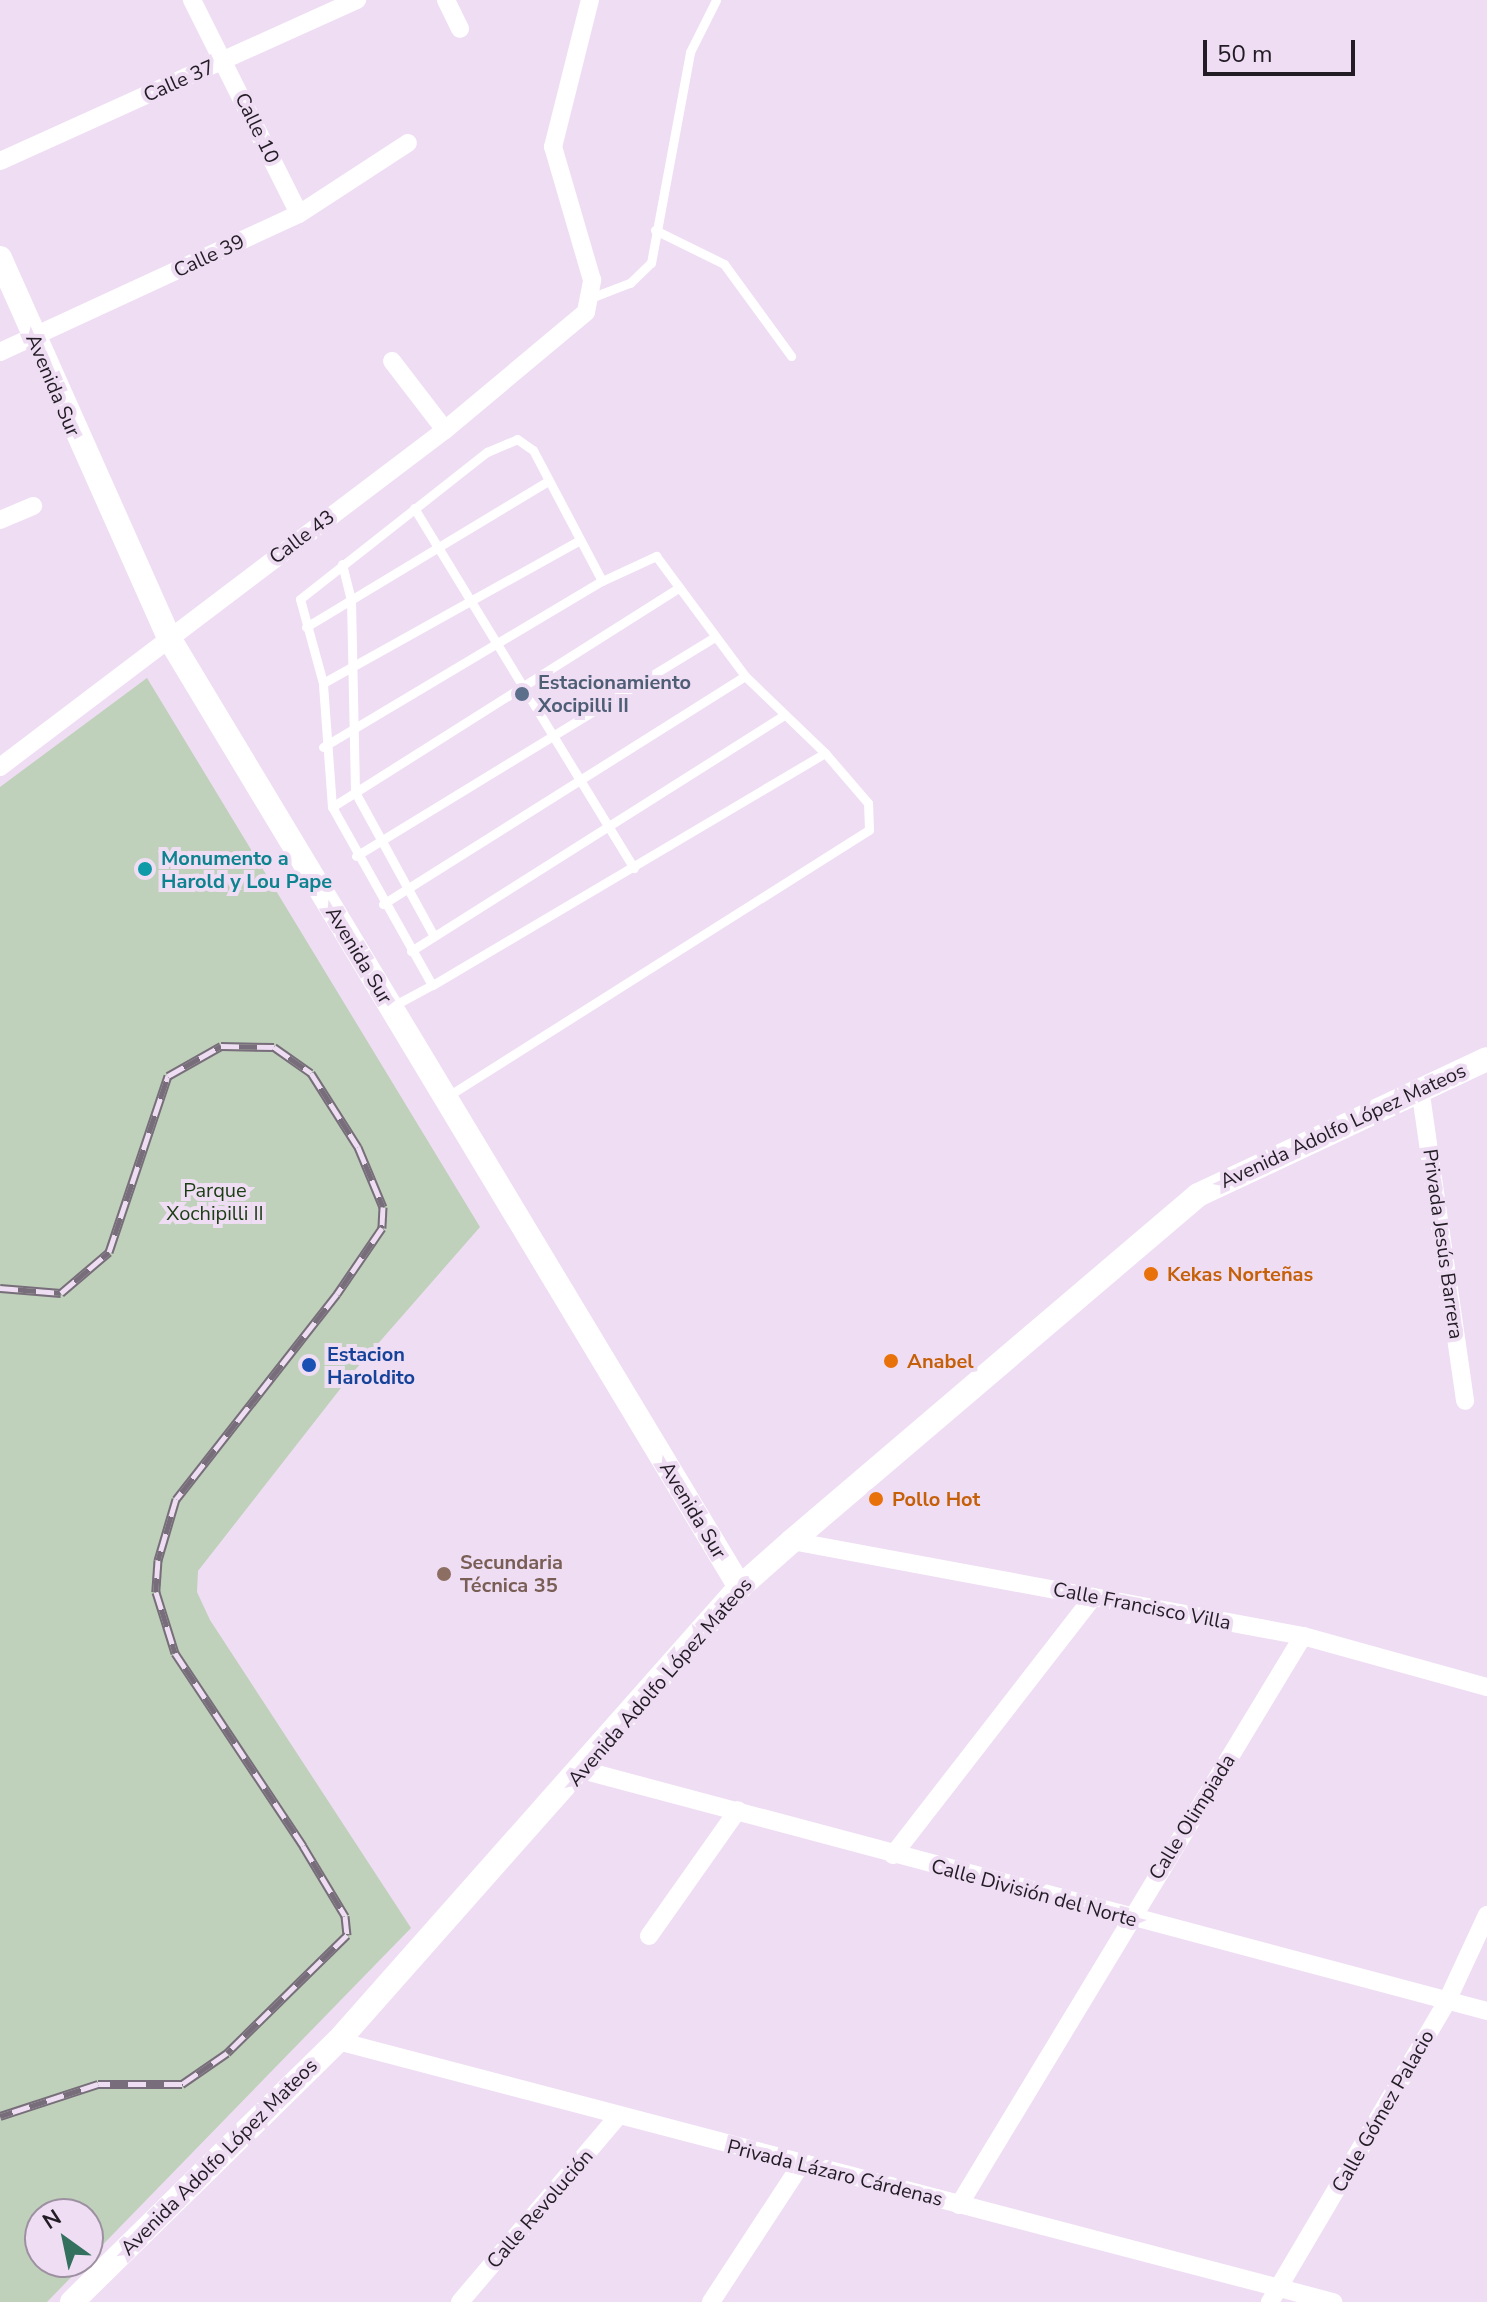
<!DOCTYPE html>
<html>
<head>
<meta charset="utf-8">
<style>
	body { margin:0 }
	#map { position:relative; width:1487px; height:2302px; overflow:hidden; background:#efddf4; font-family:"Nunito Sans",sans-serif }
	div>[style] { position:absolute }
	[style*='--x'] { left:calc(var(--x)*1px); top:calc(var(--y)*1px); width:calc(var(--w)*1px); rotate:calc(var(--a)*1deg) }
	.green>* { inset:0; background:#bfd1ba }
	.service>* { height:9px; margin:-4.5px; padding:0 4.5px; transform-origin:4.5px; border-radius:4.5px; background:#fff }
	.minor>* { height:18px; margin:-9px; padding:0 9px; transform-origin:9px; border-radius:9px; background:#fff }
	.tertiary>* { height:24px; margin:-12px; padding:0 12px; transform-origin:12px; border-radius:12px; background:#fff }
	.rail>* { height:9px; margin-top:-4.5px; transform-origin:0; background:repeating-linear-gradient(90deg,#efddf4 0 18px,#786d7b 0 36px); box-sizing:border-box; border-block:2px solid #786d7b }
	.dots>* { width:22px; height:22px; translate:-50% -50%; box-sizing:border-box; border:4px solid #efddf4; border-radius:50% }
	span { translate:-50% -50%; white-space:nowrap; text-align:center; line-height:1.15; -webkit-text-stroke:8px #efddf4; paint-order:stroke }
	.street-label { font-size:20px; color:#221c24 }
	.service-label { font-size:20px; color:#4e5e75; font-weight:700 }
	.left { translate:0 -50%; text-align:left }
	.culture-label { font-size:20px; color:#0d838f; font-weight:700 }
	.park-label { font-size:20px; color:#1b3d13 }
	.food-label { font-size:20px; color:#c56008; font-weight:700 }
	.transit-label { font-size:20px; color:#164399; font-weight:700 }
	.education-label { font-size:20px; color:#785e54; font-weight:700 }
	.north { position:absolute; left:24px; top:2198px; width:80px; height:80px; box-sizing:border-box; background:#efddf4; border:2px solid #9d90a1; border-radius:50%; rotate:327deg; font-size:22px; font-weight:700; line-height:32px; text-align:center; color:#221c24 }
	.north::after { content:''; display:block; margin:auto; width:28px; height:36px; background:#33715e; clip-path:polygon(50% 0,100% 100%,50% 72%,0 100%) }
	.scale { position:absolute; left:1203px; top:40px; width:152px; height:36px; box-sizing:border-box; border:4px solid #221c24; border-top:0; padding-left:10px; font-size:24px; line-height:28px; white-space:nowrap; color:#221c24; -webkit-text-stroke:6px #efddf4; paint-order:stroke }
</style>
</head>
<body>
<div id="map">
	<div class="green">
		<div style="clip-path:polygon(evenodd,147px 678px,480px 1227px,355px 1370px,198px 1571px,197px 1592px,210px 1620px,411px 1928px,47px 2302px,0 2302px,0 787px,147px 678px,40px 2214px,88px 2214px,88px 2262px,40px 2262px,40px 2214px)"></div>
	</div>
	<div class="service">
		<div style="--x:655;--y:230;--w:77;--a:26.2"></div>
		<div style="--x:724;--y:264;--w:114;--a:53.9"></div>
		<div style="--x:593;--y:297;--w:40;--a:-21"></div>
		<div style="--x:630;--y:283;--w:29;--a:-44"></div>
		<div style="--x:651;--y:263;--w:215;--a:-79.5"></div>
		<div style="--x:690;--y:52;--w:58;--a:-63.4"></div>
		<div style="--x:414;--y:508;--w:422;--a:58.6"></div>
		<div style="--x:342;--y:564;--w:37;--a:76"></div>
		<div style="--x:351;--y:600;--w:192;--a:88.8"></div>
		<div style="--x:355;--y:792;--w:164;--a:61.3"></div>
		<div style="--x:306;--y:627;--w:283;--a:-31.1"></div>
		<div style="--x:323;--y:683;--w:292;--a:-29.1"></div>
		<div style="--x:323;--y:747;--w:325;--a:-30.8"></div>
		<div style="--x:332;--y:807;--w:124;--a:-94.2"></div>
		<div style="--x:323;--y:683;--w:87;--a:-105.3"></div>
		<div style="--x:300;--y:599;--w:238;--a:-38.2"></div>
		<div style="--x:487;--y:452;--w:33;--a:-23"></div>
		<div style="--x:517;--y:439;--w:19;--a:35"></div>
		<div style="--x:533;--y:450;--w:148;--a:62.2"></div>
		<div style="--x:602;--y:581;--w:60;--a:-24.8"></div>
		<div style="--x:656;--y:556;--w:149;--a:53.4"></div>
		<div style="--x:745;--y:676;--w:111;--a:43.9"></div>
		<div style="--x:825;--y:753;--w:456;--a:149.4"></div>
		<div style="--x:432;--y:985;--w:204;--a:-119.3"></div>
		<div style="--x:332;--y:807;--w:410;--a:-32.3"></div>
		<div style="--x:356;--y:856;--w:421;--a:-31.4"></div>
		<div style="--x:383;--y:904;--w:428;--a:-32.2"></div>
		<div style="--x:411;--y:951;--w:442;--a:-32.3"></div>
		<div style="--x:393;--y:1006;--w:44;--a:-28.3"></div>
		<div style="--x:448;--y:1096;--w:498;--a:-32.3"></div>
		<div style="--x:869;--y:830;--w:27;--a:-92"></div>
		<div style="--x:868;--y:803;--w:66;--a:-130.7"></div>
	</div>
	<div class="minor">
		<div style="--x:192;--y:0;--w:239;--a:63.4"></div>
		<div style="--x:446;--y:0;--w:32;--a:64"></div>
		<div style="--x:0;--y:161;--w:392;--a:-24.3"></div>
		<div style="--x:0;--y:352;--w:329;--a:-24.8"></div>
		<div style="--x:299;--y:214;--w:130;--a:-33.1"></div>
		<div style="--x:392;--y:361;--w:87;--a:52.5"></div>
		<div style="--x:0;--y:520;--w:36;--a:-23"></div>
		<div style="--x:0;--y:767;--w:558;--a:-37.14"></div>
		<div style="--x:445;--y:430;--w:184;--a:-39.9"></div>
		<div style="--x:586;--y:312;--w:33;--a:-79"></div>
		<div style="--x:592;--y:280;--w:139;--a:-106.3"></div>
		<div style="--x:553;--y:147;--w:152;--a:-75.9"></div>
		<div style="--x:1420;--y:1088;--w:316;--a:81.8"></div>
		<div style="--x:792;--y:1541;--w:520;--a:10.53"></div>
		<div style="--x:1303;--y:1636;--w:191;--a:15.5"></div>
		<div style="--x:582;--y:1770;--w:937;--a:14.91"></div>
		<div style="--x:893;--y:1855;--w:326;--a:-52.2"></div>
		<div style="--x:649;--y:1936;--w:154;--a:-54.8"></div>
		<div style="--x:338;--y:2041;--w:1029;--a:14.7"></div>
		<div style="--x:959;--y:2205;--w:665;--a:-58.84"></div>
		<div style="--x:460;--y:2302;--w:245;--a:-49.6"></div>
		<div style="--x:711;--y:2302;--w:163;--a:-56.8"></div>
		<div style="--x:1270;--y:2302;--w:349;--a:-59.5"></div>
		<div style="--x:1447;--y:2001;--w:95;--a:-65.1"></div>
	</div>
	<div class="tertiary">
		<div style="--x:0;--y:258;--w:416;--a:66"></div>
		<div style="--x:169;--y:638;--w:1108;--a:58.97"></div>
		<div style="--x:72;--y:2302;--w:373;--a:-44.5"></div>
		<div style="--x:338;--y:2041;--w:606;--a:-48.48"></div>
		<div style="--x:740;--y:1587;--w:69;--a:-41.5"></div>
		<div style="--x:792;--y:1541;--w:533;--a:-40.44"></div>
		<div style="--x:1198;--y:1195;--w:319;--a:-25.2"></div>
	</div>
	<div class="rail">
		<div style="--x:0;--y:1288;--w:61;--a:4.7"></div>
		<div style="--x:61;--y:1293;--w:63;--a:-40.5"></div>
		<div style="--x:109;--y:1252;--w:186;--a:-71.5"></div>
		<div style="--x:168;--y:1076;--w:61;--a:-29.5"></div>
		<div style="--x:221;--y:1046;--w:53;--a:1.1"></div>
		<div style="--x:274;--y:1047;--w:45;--a:35.1"></div>
		<div style="--x:311;--y:1073;--w:88;--a:57.6"></div>
		<div style="--x:358;--y:1147;--w:65;--a:67.4"></div>
		<div style="--x:383;--y:1207;--w:21;--a:93"></div>
		<div style="--x:382;--y:1228;--w:80;--a:124.3"></div>
		<div style="--x:337;--y:1294;--w:261;--a:128.1"></div>
		<div style="--x:176;--y:1499;--w:64;--a:106.4"></div>
		<div style="--x:158;--y:1560;--w:32;--a:94"></div>
		<div style="--x:156;--y:1592;--w:64;--a:72.7"></div>
		<div style="--x:175;--y:1653;--w:232;--a:56.4"></div>
		<div style="--x:303;--y:1846;--w:82;--a:59"></div>
		<div style="--x:345;--y:1916;--w:19;--a:84"></div>
		<div style="--x:347;--y:1935;--w:168;--a:135.5"></div>
		<div style="--x:227;--y:2053;--w:55;--a:145.4"></div>
		<div style="--x:182;--y:2084;--w:84;--a:180"></div>
		<div style="--x:98;--y:2084;--w:103;--a:161.9"></div>
	</div>
	<div class="dots">
		<div style="left:522px;top:694px;background:#5c6f8a"></div>
		<div style="left:145px;top:869px;background:#0f9aa8"></div>
		<div style="left:1151px;top:1274px;background:#e8710a"></div>
		<div style="left:891px;top:1361px;background:#e8710a"></div>
		<div style="left:309px;top:1365px;background:#1a4fb4"></div>
		<div style="left:876px;top:1499px;background:#e8710a"></div>
		<div style="left:444px;top:1574px;background:#8d6e63"></div>
	</div>
	<div class="street-label">
		<span style="left:179px;top:81px;rotate:-24deg">Calle 37</span>
		<span style="left:257px;top:128px;rotate:64deg">Calle 10</span>
		<span style="left:209px;top:256px;rotate:-25deg">Calle 39</span>
		<span style="left:53px;top:385px;rotate:67deg">Avenida Sur</span>
		<span style="left:302px;top:537px;rotate:-37deg">Calle 43</span>
		<span style="left:359px;top:955px;rotate:59deg">Avenida Sur</span>
		<span style="left:1343px;top:1126px;rotate:-25deg">Avenida Adolfo López Mateos</span>
		<span style="left:1443px;top:1244px;rotate:82deg">Privada Jesús Barrera</span>
		<span style="left:693px;top:1510px;rotate:59deg">Avenida Sur</span>
		<span style="left:1142px;top:1606px;rotate:11deg">Calle Francisco Villa</span>
		<span style="left:660px;top:1682px;rotate:-49deg">Avenida Adolfo López Mateos</span>
		<span style="left:1192px;top:1817px;rotate:-58deg">Calle Olimpiada</span>
		<span style="left:1034px;top:1893px;rotate:15deg">Calle División del Norte</span>
		<span style="left:1383px;top:2111px;rotate:-60deg">Calle Gómez Palacio</span>
		<span style="left:219px;top:2157px;rotate:-45deg">Avenida Adolfo López Mateos</span>
		<span style="left:835px;top:2173px;rotate:14deg">Privada Lázaro Cárdenas</span>
		<span style="left:540px;top:2209px;rotate:-49deg">Calle Revolución</span>
	</div>
	<div class="service-label">
		<span class="left" style="left:538px;top:694px">Estacionamiento<br>Xocipilli II</span>
	</div>
	<div class="culture-label">
		<span class="left" style="left:161px;top:870px">Monumento a<br>Harold y Lou Pape</span>
	</div>
	<div class="park-label">
		<span style="left:215px;top:1202px">Parque<br>Xochipilli II</span>
	</div>
	<div class="food-label">
		<span class="left" style="left:1167px;top:1274px">Kekas Norteñas</span>
		<span class="left" style="left:907px;top:1361px">Anabel</span>
		<span class="left" style="left:892px;top:1499px">Pollo Hot</span>
	</div>
	<div class="transit-label">
		<span class="left" style="left:327px;top:1366px">Estacion<br>Haroldito</span>
	</div>
	<div class="education-label">
		<span class="left" style="left:460px;top:1574px">Secundaria<br>Técnica 35</span>
	</div>
	<div class="north">N</div>
	<div class="scale">50 m</div>
</div>
</body>
</html>
